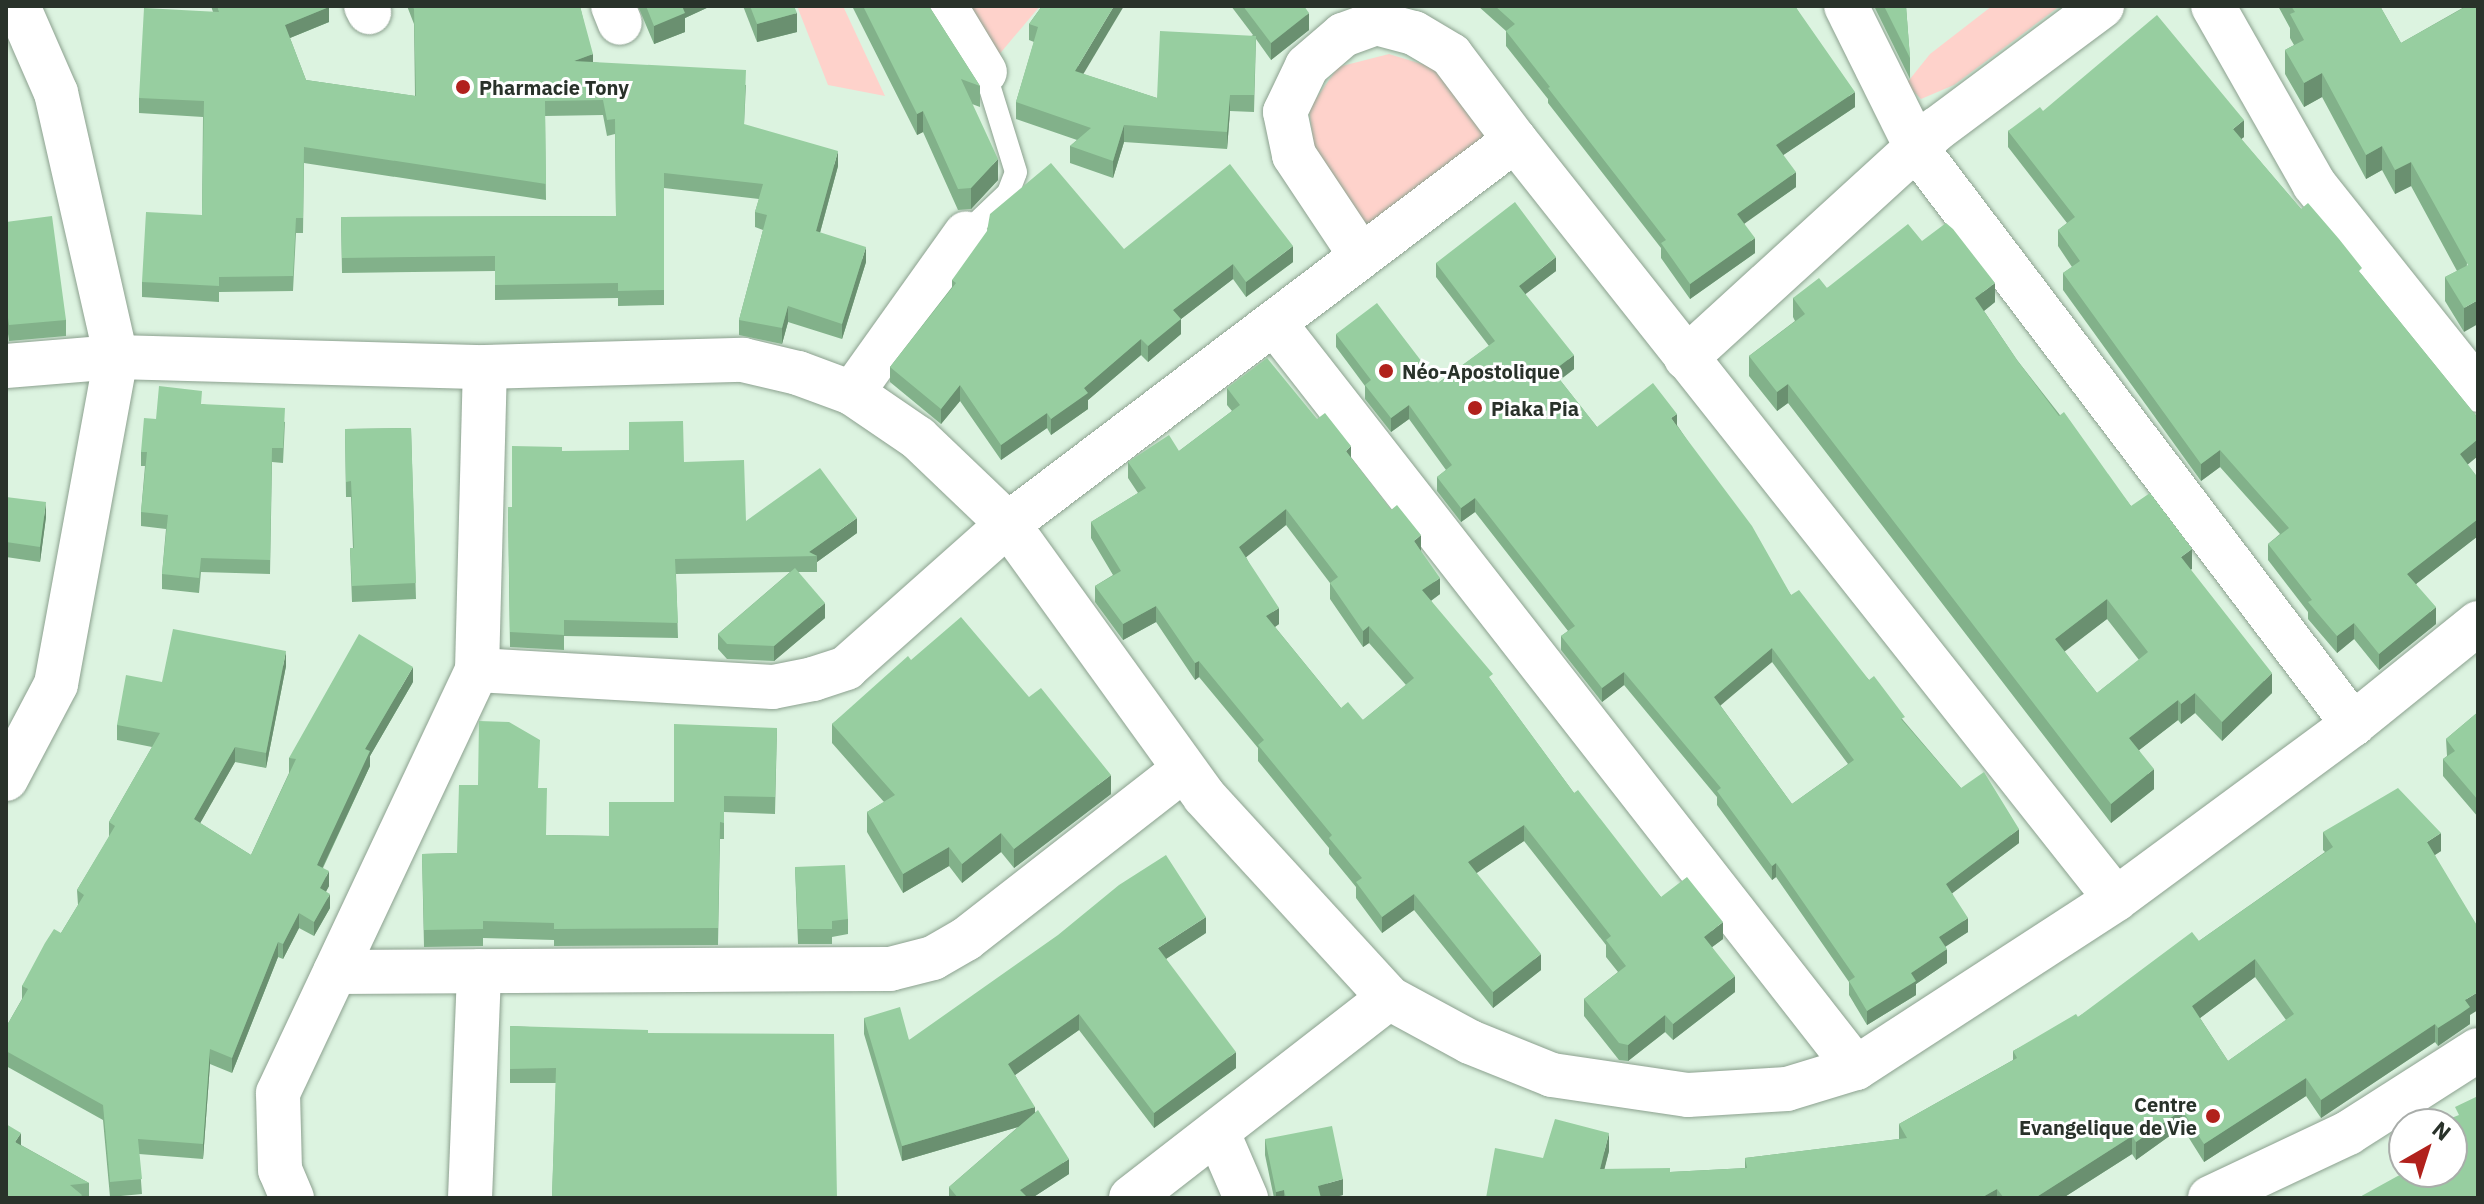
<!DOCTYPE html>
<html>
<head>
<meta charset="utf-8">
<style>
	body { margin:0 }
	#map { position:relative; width:2484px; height:1204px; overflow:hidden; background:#dcf3e0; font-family:"IBM Plex Sans",sans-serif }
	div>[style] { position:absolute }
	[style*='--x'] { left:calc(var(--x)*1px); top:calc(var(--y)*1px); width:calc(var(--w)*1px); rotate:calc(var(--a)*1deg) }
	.green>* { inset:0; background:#fed2cb }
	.roads { filter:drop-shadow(0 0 2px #8ca18f) drop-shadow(0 0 2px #8ca18f) }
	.lane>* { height:22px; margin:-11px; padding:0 11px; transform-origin:11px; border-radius:11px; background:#fff }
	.street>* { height:44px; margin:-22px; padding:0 22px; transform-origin:22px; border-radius:22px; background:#fff }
	.wall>* { inset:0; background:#82b18a }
	.shaded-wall>* { inset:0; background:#6a9070 }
	.building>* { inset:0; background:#97cea0 }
	.dots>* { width:22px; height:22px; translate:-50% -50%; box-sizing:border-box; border:4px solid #fff; border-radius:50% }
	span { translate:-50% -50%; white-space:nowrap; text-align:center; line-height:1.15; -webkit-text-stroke:6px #fff; paint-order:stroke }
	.poi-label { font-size:20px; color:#29322a; font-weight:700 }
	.left { translate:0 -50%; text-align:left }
	.right { translate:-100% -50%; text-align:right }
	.frame { position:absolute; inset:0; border:8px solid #29322a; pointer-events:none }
	.north { position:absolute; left:2388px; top:1108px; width:80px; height:80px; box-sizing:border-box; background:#fff; border:2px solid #a9adaa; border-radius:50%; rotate:39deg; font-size:22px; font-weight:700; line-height:32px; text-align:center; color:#29322a }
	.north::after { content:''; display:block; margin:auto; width:28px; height:36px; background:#b1211c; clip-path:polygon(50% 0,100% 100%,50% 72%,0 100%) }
</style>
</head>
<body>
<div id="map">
	<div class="green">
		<div style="clip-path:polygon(797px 6px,843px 6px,885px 96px,828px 85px)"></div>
		<div style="clip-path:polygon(970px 6px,1040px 6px,997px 57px)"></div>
		<div style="clip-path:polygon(1992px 6px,2060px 6px,1954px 85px,1921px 99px,1906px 84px,1930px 54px)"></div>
		<div style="clip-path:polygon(1389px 54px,1438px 69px,1488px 136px,1365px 229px,1316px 162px,1309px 109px,1338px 67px)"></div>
	</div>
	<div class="roads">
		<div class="lane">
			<div style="--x:966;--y:233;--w:58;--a:-43.6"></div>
			<div style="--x:1008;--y:193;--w:22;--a:-69"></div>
			<div style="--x:1016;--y:172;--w:105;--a:-107.2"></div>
		</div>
		<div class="street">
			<div style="--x:366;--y:6;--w:7;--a:63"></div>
			<div style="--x:613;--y:6;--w:18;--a:68"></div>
			<div style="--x:945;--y:6;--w:77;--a:58.8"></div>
			<div style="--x:1846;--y:6;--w:160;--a:63.6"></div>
			<div style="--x:1917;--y:149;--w:722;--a:52.83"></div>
			<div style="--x:2213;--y:6;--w:205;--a:60.4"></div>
			<div style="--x:2314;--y:184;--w:263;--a:51.5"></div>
			<div style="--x:1361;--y:256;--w:121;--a:-123.6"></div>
			<div style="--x:1294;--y:155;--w:44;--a:-101.8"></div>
			<div style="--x:1285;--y:112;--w:51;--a:-64.4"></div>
			<div style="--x:1307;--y:66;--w:48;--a:-40.7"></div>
			<div style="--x:1343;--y:35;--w:35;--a:-20"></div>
			<div style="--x:1376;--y:23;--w:39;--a:15"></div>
			<div style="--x:1414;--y:33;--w:43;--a:30.7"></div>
			<div style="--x:1451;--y:55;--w:106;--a:53"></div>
			<div style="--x:1515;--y:140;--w:968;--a:51.63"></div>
			<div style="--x:1275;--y:324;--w:944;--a:52.01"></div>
			<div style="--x:1686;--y:358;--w:340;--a:-42.4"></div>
			<div style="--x:1937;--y:129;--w:206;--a:-36.7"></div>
			<div style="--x:6;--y:366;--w:110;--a:-4.7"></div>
			<div style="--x:116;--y:357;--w:369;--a:1.6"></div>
			<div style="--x:485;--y:367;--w:258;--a:-1.6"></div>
			<div style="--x:743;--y:360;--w:57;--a:13.3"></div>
			<div style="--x:798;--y:373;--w:58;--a:20.3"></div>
			<div style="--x:852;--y:393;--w:80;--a:34.3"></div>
			<div style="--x:918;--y:438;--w:124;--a:43.7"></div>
			<div style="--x:1008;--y:524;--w:335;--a:54.2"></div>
			<div style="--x:1204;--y:796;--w:274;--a:47.5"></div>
			<div style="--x:1389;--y:998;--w:92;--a:28.5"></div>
			<div style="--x:1470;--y:1042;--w:88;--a:21.9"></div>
			<div style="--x:1552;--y:1075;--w:137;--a:8.4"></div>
			<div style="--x:1688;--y:1095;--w:99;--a:-3.5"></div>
			<div style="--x:1787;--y:1089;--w:72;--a:-16.9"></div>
			<div style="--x:1856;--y:1068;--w:310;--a:-33"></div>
			<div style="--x:2116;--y:899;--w:295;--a:-36.4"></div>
			<div style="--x:2353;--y:724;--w:161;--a:-38.9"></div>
			<div style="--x:852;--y:393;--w:196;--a:-54.5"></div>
			<div style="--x:477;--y:670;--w:296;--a:3.3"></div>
			<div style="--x:773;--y:687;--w:41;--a:-11.3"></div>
			<div style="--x:813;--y:679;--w:35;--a:-18"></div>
			<div style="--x:846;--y:668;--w:217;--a:-41.6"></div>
			<div style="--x:1008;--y:524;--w:636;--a:-37.14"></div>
			<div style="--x:6;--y:779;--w:107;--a:-62.2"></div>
			<div style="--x:56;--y:684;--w:332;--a:-79.6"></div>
			<div style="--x:116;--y:357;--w:271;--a:-102.8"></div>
			<div style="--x:56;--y:93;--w:95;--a:-113.6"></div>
			<div style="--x:335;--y:972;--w:555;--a:-0.31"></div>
			<div style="--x:890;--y:969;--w:44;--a:-14.3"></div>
			<div style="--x:933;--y:958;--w:38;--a:-30"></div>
			<div style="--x:966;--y:939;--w:276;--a:-37.9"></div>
			<div style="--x:1218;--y:1133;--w:71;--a:66.7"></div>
			<div style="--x:292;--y:1198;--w:30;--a:-113"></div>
			<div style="--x:280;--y:1170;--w:77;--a:-91.5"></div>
			<div style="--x:278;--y:1093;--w:467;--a:-64.8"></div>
			<div style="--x:477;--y:670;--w:303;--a:-88.5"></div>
			<div style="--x:470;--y:1198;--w:227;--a:-87.7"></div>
			<div style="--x:1131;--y:1198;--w:326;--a:-37.8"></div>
			<div style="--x:2210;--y:1198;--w:153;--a:-25.2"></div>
			<div style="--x:2348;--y:1133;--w:154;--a:-32.6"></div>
		</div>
	</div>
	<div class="wall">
		<div style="clip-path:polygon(211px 6px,328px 6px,329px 22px,290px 38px,306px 80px,415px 96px,414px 24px,407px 6px,580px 6px,593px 62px,746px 85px,744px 125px,838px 166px,820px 233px,866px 262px,842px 339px,788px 322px,782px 344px,739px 335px,739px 320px,763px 230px,755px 227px,755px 212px,759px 199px,664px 188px,664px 305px,618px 306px,618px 298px,495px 300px,495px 271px,342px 273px,341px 217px,616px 216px,615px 134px,607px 136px,603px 115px,545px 116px,546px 200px,304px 163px,303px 233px,296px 233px,293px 291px,219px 292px,219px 302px,142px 297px,142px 282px,202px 215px,203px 117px,139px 113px,139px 98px,213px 12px)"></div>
		<div style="clip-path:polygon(638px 6px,711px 6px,685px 18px,685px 32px,654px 44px)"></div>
		<div style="clip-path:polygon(743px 6px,794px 6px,797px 32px,757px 42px)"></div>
		<div style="clip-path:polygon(852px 6px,929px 6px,980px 86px,980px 107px,972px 104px,998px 180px,971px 209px,958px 210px,923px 132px,917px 135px)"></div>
		<div style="clip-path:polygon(1042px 6px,1083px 74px,1157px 98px,1253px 35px,1231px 6px,1304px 6px,1309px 30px,1271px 60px,1256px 39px,1254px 112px,1230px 111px,1227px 149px,1124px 142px,1113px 178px,1070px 163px,1070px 146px,1077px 140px,1016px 119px,1016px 102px,1034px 42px,1029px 40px,1029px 24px)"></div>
		<div style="clip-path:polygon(1478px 6px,1795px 6px,1855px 107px,1783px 155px,1796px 187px,1744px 223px,1755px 253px,1690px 299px,1661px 258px,1661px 248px,1548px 103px,1548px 99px,1506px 46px,1506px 31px)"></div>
		<div style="clip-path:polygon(1874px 6px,1906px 6px,1910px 58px,1910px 79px)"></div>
		<div style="clip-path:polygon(2278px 6px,2380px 6px,2401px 43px,2466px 6px,2478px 6px,2464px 332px,2445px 301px,2445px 277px,2457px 271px,2411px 186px,2395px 194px,2382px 170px,2366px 179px,2322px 97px,2304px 107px,2285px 74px,2285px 50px,2294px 45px,2290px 38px,2290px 28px)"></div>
		<div style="clip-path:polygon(2043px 111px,2244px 137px,2241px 139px,2301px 209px,2362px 275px,2478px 418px,2478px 456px,2467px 464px,2478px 478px,2478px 536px,2416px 584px,2436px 624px,2379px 670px,2354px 639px,2337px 653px,2308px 619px,2308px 612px,2268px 560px,2268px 544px,2280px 534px,2220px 467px,2201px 481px,2063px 290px,2063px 273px,2072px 267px,2058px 246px,2058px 230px,2067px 223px,2008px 147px,2008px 131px)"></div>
		<div style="clip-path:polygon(6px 222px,66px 320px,66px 336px,9px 341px,8px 334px,6px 334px)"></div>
		<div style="clip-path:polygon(evenodd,1922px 241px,1995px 302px,1984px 311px,2017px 360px,2131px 506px,2192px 569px,2190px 569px,2272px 693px,2222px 741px,2195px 713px,2181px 724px,2178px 720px,2139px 750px,2154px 789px,2111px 823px,1788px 403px,1777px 411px,1749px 376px,1749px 356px,1795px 321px,1793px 317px,1793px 298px,1827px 288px,1922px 241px,2107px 619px,2139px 660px,2097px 693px,2064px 651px,2107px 619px)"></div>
		<div style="clip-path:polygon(1124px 249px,1293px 262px,1246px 297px,1233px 279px,1181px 319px,1181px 334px,1148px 362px,1141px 355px,1088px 400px,1088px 409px,1051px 435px,1047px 428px,1001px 460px,960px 401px,941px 424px,890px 382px,890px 367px,952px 287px,952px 280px)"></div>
		<div style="clip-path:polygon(evenodd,1436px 263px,1556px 271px,1525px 294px,1574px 369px,1560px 380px,1597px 427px,1677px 425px,1791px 595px,1869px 680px,1961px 788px,2019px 843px,1952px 893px,1968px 932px,1945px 946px,1947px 963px,1916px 984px,1916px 995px,1867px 1025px,1849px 995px,1849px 982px,1776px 877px,1772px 880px,1717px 805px,1717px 797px,1624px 685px,1602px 702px,1561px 650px,1561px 636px,1568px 631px,1475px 512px,1461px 522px,1437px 491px,1437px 477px,1446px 470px,1409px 419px,1391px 432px,1365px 399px,1365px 386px,1336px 347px,1336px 334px,1438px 383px,1489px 346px,1436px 277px,1436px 263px,1772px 662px,1848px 764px,1792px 804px,1720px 705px,1772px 662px)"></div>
		<div style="clip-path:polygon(evenodd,1227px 388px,1317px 419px,1351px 458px,1421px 551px,1440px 594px,1431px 601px,1493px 683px,1574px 793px,1661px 897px,1723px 939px,1712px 947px,1735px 992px,1673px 1040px,1665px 1032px,1628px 1061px,1619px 1060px,1584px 1016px,1584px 999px,1618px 972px,1606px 957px,1606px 945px,1524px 841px,1476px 873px,1541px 970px,1493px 1008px,1414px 910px,1382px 933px,1356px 898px,1356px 887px,1329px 854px,1329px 848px,1258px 761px,1258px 748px,1199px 677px,1195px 680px,1156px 622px,1123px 640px,1095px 602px,1095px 586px,1113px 575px,1091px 538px,1091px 522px,1138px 493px,1128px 478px,1128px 462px,1179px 451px,1232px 411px,1227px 405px,1227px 388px,1286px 525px,1330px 583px,1330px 599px,1363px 647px,1369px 643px,1406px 685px,1363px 720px,1341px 708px,1275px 627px,1279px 624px,1246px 557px,1286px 525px)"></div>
		<div style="clip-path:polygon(202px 404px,285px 422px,283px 463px,272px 462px,270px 574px,201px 572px,199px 593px,162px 589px,162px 574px,166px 529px,141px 526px,141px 512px,145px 466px,141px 466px,141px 452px,156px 419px)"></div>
		<div style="clip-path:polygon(411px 428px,416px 599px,352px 602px,350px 548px,353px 548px,351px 497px,346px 497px,345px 429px)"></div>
		<div style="clip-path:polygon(562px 451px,684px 462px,746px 521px,857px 533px,817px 562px,817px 572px,798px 572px,825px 618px,774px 661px,727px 659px,718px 649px,718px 634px,790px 572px,676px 574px,678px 638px,564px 636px,564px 650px,510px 647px,508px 507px,512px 507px)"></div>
		<div style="clip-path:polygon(6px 497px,46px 517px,40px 562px,6px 557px)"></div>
		<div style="clip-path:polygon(911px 660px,1111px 794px,1014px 868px,1001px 852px,962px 883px,949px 866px,903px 893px,867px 832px,867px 812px,884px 802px,832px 743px,832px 724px)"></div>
		<div style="clip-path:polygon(286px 666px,266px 768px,235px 762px,200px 823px,251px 855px,289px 773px,289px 758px,413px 682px,370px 756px,370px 766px,323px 868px,329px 886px,326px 891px,330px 908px,314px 936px,299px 928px,283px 959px,278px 957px,232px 1073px,210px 1064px,203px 1159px,139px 1154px,142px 1194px,110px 1197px,103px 1120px,6px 1066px,6px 1027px,22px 999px,22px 986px,61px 933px,78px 905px,77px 890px,109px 837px,109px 822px,152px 747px,117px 740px,117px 725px,162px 682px)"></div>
		<div style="clip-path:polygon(2478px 712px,2478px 817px,2443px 776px,2443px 759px,2447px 756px,2446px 739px)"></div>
		<div style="clip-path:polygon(777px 728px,775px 814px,724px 812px,724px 839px,720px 839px,718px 945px,554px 946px,554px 940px,483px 938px,483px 946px,424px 947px,422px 854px,457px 853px,539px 788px,546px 835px,609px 836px,674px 802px)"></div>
		<div style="clip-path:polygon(evenodd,2323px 832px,2441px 851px,2435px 855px,2470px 1015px,2470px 1024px,2438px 1046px,2435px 1042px,2321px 1118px,2306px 1096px,2204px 1162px,2182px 1127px,2136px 1160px,2132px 1154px,2063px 1198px,1486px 1198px,1543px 1158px,1609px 1151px,1604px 1169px,1670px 1172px,1745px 1168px,1745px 1158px,1899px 1139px,1899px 1124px,2013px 1060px,2013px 1051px,2078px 1017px,2199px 941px,2325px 852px,2323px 850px,2323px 832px,2255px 977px,2286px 1020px,2228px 1061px,2200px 1018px,2255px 977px)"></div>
		<div style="clip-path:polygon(795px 867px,848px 919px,848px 934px,832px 937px,832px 944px,798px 944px)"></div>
		<div style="clip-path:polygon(1206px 933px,1166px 959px,1236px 1068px,1154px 1128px,1079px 1030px,1015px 1075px,1069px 1174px,1032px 1198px,949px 1198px,949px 1187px,1018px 1127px,902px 1161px,864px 1034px,864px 1018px,909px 1040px)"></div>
		<div style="clip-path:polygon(510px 1026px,648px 1033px,837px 1198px,552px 1198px,556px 1083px,510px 1083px)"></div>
		<div style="clip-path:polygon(2404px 1137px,2404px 1165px,2399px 1154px,2399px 1138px)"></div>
		<div style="clip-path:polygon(1265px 1139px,1343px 1195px,1331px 1198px,1274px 1198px,1265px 1155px)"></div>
		<div style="clip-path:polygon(21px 1145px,89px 1183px,89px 1198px,6px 1198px)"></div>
	</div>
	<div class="shaded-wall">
		<div style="clip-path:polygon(680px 6px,711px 6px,685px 18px,685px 32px,654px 44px,654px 26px)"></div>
		<div style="clip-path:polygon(1114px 6px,1124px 6px,1075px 88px,1075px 71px)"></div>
		<div style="clip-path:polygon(329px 7px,329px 22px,285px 40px,285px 25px)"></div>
		<div style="clip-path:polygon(797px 13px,797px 32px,757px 42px,757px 24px)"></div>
		<div style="clip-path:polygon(1309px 13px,1309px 30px,1271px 60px,1271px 43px)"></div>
		<div style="clip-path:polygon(593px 54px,593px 69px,574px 61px)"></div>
		<div style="clip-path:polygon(2322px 73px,2322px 97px,2304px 107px,2304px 83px)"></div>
		<div style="clip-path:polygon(1855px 92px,1855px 107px,1776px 160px,1776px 145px)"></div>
		<div style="clip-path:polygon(1230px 95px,1230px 111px,1227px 149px,1227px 132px)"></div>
		<div style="clip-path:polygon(923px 111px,923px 132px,917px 135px,917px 114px)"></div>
		<div style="clip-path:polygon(2244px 120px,2244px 137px,2233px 145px,2233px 129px)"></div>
		<div style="clip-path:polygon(1124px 125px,1124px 142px,1113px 178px,1113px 161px)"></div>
		<div style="clip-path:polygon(2382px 146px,2382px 170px,2366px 179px,2366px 155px)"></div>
		<div style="clip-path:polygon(838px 151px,838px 166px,816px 247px,816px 231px)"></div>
		<div style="clip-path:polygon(998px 159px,998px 180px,971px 209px,971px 188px)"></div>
		<div style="clip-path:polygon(2411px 162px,2411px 186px,2395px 194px,2395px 170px)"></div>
		<div style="clip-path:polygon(1796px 172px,1796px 187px,1737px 229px,1737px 214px)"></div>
		<div style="clip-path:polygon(1755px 238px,1755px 253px,1690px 299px,1690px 284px)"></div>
		<div style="clip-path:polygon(1293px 246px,1293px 262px,1246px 297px,1246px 282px)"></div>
		<div style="clip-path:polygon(866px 247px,866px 262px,842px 339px,842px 324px)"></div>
		<div style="clip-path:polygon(1556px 257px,1556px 271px,1519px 299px,1519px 286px)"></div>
		<div style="clip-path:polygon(1233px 264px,1233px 279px,1181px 319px,1181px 334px,1148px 362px,1148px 346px,1173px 310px)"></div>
		<div style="clip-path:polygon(1995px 283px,1995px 302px,1975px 318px,1975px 298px)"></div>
		<div style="clip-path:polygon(2478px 300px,2478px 324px,2464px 332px,2464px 308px)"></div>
		<div style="clip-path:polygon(788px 306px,788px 322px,782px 344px,782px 328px)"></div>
		<div style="clip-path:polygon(1141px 339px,1141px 355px,1088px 400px,1088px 409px,1051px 435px,1051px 419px,1084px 388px)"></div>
		<div style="clip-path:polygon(1574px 355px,1574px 369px,1553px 385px,1553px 371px)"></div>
		<div style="clip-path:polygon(1788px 384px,1788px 403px,1777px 411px,1777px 392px)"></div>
		<div style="clip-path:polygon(960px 385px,960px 401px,941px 424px,941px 409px)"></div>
		<div style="clip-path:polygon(1409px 405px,1409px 419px,1391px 432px,1391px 418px)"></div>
		<div style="clip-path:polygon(1047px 413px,1047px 428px,1001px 460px,1001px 445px)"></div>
		<div style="clip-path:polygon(1677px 414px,1677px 427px,1671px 418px)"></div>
		<div style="clip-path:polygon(2478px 439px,2478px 456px,2460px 471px,2460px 454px)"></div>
		<div style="clip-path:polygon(1351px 446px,1351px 462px,1346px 451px)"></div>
		<div style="clip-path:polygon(2220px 450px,2220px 467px,2201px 481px,2201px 464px)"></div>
		<div style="clip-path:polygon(1475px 498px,1475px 512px,1461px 522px,1461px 508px)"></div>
		<div style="clip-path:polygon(46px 502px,46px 517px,40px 562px,40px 547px)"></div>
		<div style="clip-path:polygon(1286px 509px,1286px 525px,1239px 563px,1239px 547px)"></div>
		<div style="clip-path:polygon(857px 518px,857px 533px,817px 562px,817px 556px,809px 552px)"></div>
		<div style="clip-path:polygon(2478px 519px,2478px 536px,2407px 591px,2407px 574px)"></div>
		<div style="clip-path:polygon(1421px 535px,1421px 552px,1414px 541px)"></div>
		<div style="clip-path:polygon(2192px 549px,2192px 569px,2181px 576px,2181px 557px)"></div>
		<div style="clip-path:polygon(1440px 578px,1440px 594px,1422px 607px,1422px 590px)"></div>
		<div style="clip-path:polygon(2107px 599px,2107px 619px,2055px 659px,2055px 639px)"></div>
		<div style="clip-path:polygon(825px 603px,825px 618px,774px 661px,774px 646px)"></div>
		<div style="clip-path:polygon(1156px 606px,1156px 622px,1123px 640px,1123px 624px)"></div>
		<div style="clip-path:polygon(2436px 607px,2436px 624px,2379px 670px,2379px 654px)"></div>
		<div style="clip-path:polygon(1279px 608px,1279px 624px,1266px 633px,1266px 616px)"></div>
		<div style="clip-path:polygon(2354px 623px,2354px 639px,2337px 653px,2337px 636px)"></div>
		<div style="clip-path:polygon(1369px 626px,1369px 643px,1363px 647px,1363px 631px)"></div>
		<div style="clip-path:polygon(1772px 648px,1772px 662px,1714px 711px,1714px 697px)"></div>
		<div style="clip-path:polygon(286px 651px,286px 666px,266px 768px,266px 753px)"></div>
		<div style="clip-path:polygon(1199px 661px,1199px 677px,1195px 680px,1195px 663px)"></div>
		<div style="clip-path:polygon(413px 667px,413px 682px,370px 756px,370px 766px,317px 879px,317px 865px,365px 749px)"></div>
		<div style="clip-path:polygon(1624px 672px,1624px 685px,1602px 702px,1602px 688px)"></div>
		<div style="clip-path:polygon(2272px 673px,2272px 693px,2222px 741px,2222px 722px)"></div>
		<div style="clip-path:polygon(2195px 693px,2195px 713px,2181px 724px,2181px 704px)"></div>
		<div style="clip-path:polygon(2178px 700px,2178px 720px,2129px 758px,2129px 738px)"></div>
		<div style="clip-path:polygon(235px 747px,235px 762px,194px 834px,194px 819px)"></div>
		<div style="clip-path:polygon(2154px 769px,2154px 789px,2111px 823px,2111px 804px)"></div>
		<div style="clip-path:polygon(1111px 775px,1111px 794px,1014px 868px,1014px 849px)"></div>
		<div style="clip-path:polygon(1524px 825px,1524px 841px,1468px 879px,1468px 862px)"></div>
		<div style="clip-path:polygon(2019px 829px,2019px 843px,1946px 898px,1946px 884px)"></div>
		<div style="clip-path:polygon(1001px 833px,1001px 852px,962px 883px,962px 864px)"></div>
		<div style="clip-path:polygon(2441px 833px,2441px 851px,2427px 860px,2427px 842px)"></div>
		<div style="clip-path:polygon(949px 847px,949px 866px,903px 893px,903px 874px)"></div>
		<div style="clip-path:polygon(1776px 863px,1776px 877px,1772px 880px,1772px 866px)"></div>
		<div style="clip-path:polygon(329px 871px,329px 886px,320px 903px,320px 888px)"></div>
		<div style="clip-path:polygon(330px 894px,330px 908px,314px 936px,314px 922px)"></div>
		<div style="clip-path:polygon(1414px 894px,1414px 910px,1382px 933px,1382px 917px)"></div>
		<div style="clip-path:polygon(299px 913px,299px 928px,283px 959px,283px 944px)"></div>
		<div style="clip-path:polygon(1206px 917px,1206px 933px,1158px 964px,1158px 948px)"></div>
		<div style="clip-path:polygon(1968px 918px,1968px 932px,1939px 951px,1939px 937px)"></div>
		<div style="clip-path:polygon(1723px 922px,1723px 939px,1704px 953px,1704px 937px)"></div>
		<div style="clip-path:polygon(278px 942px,278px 957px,232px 1073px,232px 1058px)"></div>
		<div style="clip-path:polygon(1947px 949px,1947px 963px,1916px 984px,1916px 995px,1867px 1025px,1867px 1011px,1911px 973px)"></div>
		<div style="clip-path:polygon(1541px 954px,1541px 970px,1493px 1008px,1493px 992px)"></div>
		<div style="clip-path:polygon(2255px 959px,2255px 977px,2192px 1024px,2192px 1006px)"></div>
		<div style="clip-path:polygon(1735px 976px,1735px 992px,1673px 1040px,1673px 1024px)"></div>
		<div style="clip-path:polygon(2478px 992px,2478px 1010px,2470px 1015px,2470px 1024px,2438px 1046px,2438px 1028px,2465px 1000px)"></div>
		<div style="clip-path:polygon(1079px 1014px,1079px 1030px,1008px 1080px,1008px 1064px)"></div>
		<div style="clip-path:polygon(1665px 1015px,1665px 1032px,1628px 1061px,1628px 1045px)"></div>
		<div style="clip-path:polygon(2435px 1024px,2435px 1042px,2321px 1118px,2321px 1100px)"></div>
		<div style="clip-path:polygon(210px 1049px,210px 1064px,203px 1159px,203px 1144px)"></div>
		<div style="clip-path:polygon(1236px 1052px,1236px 1068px,1154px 1128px,1154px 1113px)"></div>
		<div style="clip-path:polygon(2306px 1078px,2306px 1096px,2204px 1162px,2204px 1144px)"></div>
		<div style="clip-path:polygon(1035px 1107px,1035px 1122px,902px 1161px,902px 1146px)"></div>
		<div style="clip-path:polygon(2182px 1110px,2182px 1127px,2136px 1160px,2136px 1142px)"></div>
		<div style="clip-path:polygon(21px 1133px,21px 1149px,15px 1142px)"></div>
		<div style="clip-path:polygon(1609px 1133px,1609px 1151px,1600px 1187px,1600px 1169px)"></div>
		<div style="clip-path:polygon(2132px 1136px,2132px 1154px,2063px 1198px,2035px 1198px)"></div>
		<div style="clip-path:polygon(1069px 1159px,1069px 1174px,1032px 1198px,1020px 1198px,1020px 1190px)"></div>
		<div style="clip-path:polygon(1343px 1179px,1343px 1195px,1331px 1198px,1318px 1198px,1318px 1186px)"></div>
		<div style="clip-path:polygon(1997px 1189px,1997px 1198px,1981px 1198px)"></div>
		<div style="clip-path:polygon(1284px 1190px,1284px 1198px,1276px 1198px,1276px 1192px)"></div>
	</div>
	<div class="building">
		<div style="clip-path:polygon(217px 6px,328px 6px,329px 7px,285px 25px,306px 80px,416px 96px,414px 9px,412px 6px,580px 6px,593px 54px,574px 61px,746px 70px,744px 124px,838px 151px,816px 231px,866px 247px,842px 324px,788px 306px,782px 328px,739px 320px,767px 215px,755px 212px,763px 184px,664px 173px,664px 290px,618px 291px,618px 283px,495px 285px,495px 256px,342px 258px,341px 217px,616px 216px,615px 119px,607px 120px,603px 100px,545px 101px,546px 184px,304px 147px,303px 218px,296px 218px,293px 276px,219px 277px,219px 286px,142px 282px,146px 212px,202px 215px,204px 101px,139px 98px,144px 8px,219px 12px)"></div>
		<div style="clip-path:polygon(646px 6px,682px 6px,685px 13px,654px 26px)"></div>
		<div style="clip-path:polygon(750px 6px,794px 6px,797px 13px,757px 24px)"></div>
		<div style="clip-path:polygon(863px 6px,929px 6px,980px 86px,961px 79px,998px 159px,971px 188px,958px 189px,923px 111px,917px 114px)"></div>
		<div style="clip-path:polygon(1042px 6px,1114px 6px,1075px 71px,1157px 98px,1160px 31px,1256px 36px,1254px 95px,1230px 95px,1227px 132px,1124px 125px,1113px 161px,1070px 146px,1091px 128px,1016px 102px,1038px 27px,1029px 24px)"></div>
		<div style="clip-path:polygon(1243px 6px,1304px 6px,1309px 13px,1271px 43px)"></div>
		<div style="clip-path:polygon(1495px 6px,1795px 6px,1855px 92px,1776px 145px,1796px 172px,1737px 214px,1755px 238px,1690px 284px,1661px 243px,1666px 240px,1548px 88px,1550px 87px,1506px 31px,1515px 24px)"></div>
		<div style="clip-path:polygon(1884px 6px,1906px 6px,1910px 58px)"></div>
		<div style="clip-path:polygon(2291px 6px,2380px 6px,2401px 43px,2467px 6px,2478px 6px,2478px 300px,2464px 308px,2445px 277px,2468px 265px,2411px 162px,2395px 170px,2382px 146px,2366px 155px,2322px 73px,2304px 83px,2285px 50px,2304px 40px,2290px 14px,2295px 12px)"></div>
		<div style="clip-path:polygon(2157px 15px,2244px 120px,2233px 129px,2301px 209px,2308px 203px,2339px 239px,2362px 268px,2359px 271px,2478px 418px,2478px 439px,2460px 454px,2478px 478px,2478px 519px,2407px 574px,2436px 607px,2379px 654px,2354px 623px,2337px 636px,2308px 602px,2312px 600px,2268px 544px,2289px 528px,2220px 450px,2201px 464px,2063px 273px,2080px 261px,2058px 230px,2075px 217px,2008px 131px,2040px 107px,2043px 111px)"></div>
		<div style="clip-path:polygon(1051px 163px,1124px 249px,1230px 164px,1293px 246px,1246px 282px,1233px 264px,1173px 310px,1181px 319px,1148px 346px,1141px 339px,1084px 388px,1088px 393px,1051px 419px,1047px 413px,1001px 445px,960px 385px,941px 409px,890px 367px,956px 283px,952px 280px,987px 231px,990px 214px)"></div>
		<div style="clip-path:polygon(evenodd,1515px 202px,1556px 257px,1519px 286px,1574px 355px,1553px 371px,1597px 427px,1653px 383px,1677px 414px,1671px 418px,1752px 526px,1791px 595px,1799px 590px,1869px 680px,1874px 676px,1905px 717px,1901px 719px,1961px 788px,1984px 772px,2019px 829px,1946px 884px,1968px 918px,1939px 937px,1947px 949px,1911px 973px,1916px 981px,1867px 1011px,1849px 981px,1855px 977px,1776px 863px,1772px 866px,1717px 791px,1721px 788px,1624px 672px,1602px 688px,1561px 636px,1575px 626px,1475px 498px,1461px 508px,1437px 477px,1452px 465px,1409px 405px,1391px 418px,1365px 385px,1371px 380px,1336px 334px,1377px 303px,1438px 383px,1495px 341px,1436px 263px,1515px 202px,1772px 648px,1854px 760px,1792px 804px,1714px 697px,1772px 648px)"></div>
		<div style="clip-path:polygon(52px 216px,66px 320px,9px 325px,8px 318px,6px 318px,6px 222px)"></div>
		<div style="clip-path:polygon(evenodd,1946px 223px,1953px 229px,1995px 283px,1975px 298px,2017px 360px,2059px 416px,2064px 412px,2131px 506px,2150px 493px,2192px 549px,2181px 557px,2272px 673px,2222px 722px,2195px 693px,2181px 704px,2178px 700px,2129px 738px,2154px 769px,2111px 804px,1788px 384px,1777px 392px,1749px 356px,1805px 314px,1793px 298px,1819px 278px,1827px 288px,1908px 224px,1922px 241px,1946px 223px,2107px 599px,2148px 652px,2097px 693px,2055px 639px,2107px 599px)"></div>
		<div style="clip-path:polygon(evenodd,1267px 358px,1317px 419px,1325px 413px,1351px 446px,1346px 451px,1391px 510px,1397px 505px,1421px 535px,1414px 541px,1440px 578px,1422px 590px,1493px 674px,1489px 677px,1574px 793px,1578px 790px,1661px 897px,1687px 877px,1723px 922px,1704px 937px,1735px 976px,1673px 1024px,1665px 1015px,1628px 1045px,1619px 1043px,1584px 999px,1626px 966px,1606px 940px,1611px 936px,1524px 825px,1468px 862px,1541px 954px,1493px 992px,1414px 894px,1382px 917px,1356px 882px,1362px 878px,1329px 838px,1332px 835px,1258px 745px,1264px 740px,1199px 661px,1195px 663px,1156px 606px,1123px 624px,1095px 586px,1121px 571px,1091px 522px,1146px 488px,1128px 462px,1169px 435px,1179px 451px,1240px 405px,1227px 388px,1267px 358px,1286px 509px,1338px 577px,1330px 583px,1363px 631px,1369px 626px,1414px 678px,1363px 720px,1348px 702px,1341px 708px,1266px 616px,1279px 608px,1239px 547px,1286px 509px)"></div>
		<div style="clip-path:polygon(159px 386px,202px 391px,201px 404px,285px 408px,283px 448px,272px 448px,270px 560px,201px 558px,199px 578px,162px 574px,168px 515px,141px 512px,147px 452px,141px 452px,144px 418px,156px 419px)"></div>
		<div style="clip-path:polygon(683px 421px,684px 462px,744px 460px,746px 521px,820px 468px,857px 518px,809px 552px,817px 556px,675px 559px,678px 623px,564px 620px,564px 635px,510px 632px,508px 507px,512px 507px,512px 446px,562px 447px,562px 451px,629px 450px,629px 422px)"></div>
		<div style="clip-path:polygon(411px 428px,416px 583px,352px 586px,350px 548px,354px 548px,351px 481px,346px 482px,345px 429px)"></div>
		<div style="clip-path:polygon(6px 497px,46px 502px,40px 547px,6px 542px)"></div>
		<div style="clip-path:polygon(795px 568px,825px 603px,774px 646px,727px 644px,718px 634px)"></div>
		<div style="clip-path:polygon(961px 617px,1029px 697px,1041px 688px,1111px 775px,1014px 849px,1001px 833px,962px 864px,949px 847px,903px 874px,867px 812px,895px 795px,832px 724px,908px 656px,911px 660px)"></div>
		<div style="clip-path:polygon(173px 629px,286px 651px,266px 753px,235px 747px,194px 819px,251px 855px,296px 759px,289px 758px,359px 634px,413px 667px,365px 749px,370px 751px,317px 865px,329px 871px,320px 888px,330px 894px,314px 922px,299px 913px,283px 944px,278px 942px,232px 1058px,210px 1049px,203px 1144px,138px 1139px,142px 1179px,110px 1182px,103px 1105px,6px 1051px,6px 1027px,28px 989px,22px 986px,45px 943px,54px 929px,61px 933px,84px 895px,77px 890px,115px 826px,109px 822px,160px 733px,117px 725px,126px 675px,162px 682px)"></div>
		<div style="clip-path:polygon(2478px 712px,2478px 800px,2443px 759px,2455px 751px,2446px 739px)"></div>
		<div style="clip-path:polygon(479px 721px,509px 722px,540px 740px,538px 788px,547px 788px,546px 835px,609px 836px,609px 802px,674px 802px,674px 724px,777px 728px,775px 797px,724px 796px,724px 823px,720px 822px,718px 928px,554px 929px,554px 923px,483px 921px,483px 929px,424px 930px,422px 854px,457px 853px,459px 785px,478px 785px)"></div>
		<div style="clip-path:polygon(evenodd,2398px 788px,2441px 833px,2427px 842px,2478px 927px,2478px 992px,2465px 1000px,2470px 1007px,2460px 1014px,2438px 1028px,2435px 1024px,2321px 1100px,2306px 1078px,2204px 1144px,2182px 1110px,2136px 1142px,2132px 1136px,2035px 1198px,2004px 1198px,1997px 1189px,1981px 1198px,1486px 1198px,1495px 1148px,1543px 1158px,1555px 1119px,1609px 1133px,1600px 1169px,1670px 1168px,1670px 1172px,1747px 1168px,1745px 1158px,1907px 1138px,1899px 1124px,2017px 1058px,2013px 1051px,2076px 1014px,2078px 1017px,2192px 932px,2199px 941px,2333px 847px,2323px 832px,2398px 788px,2255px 959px,2294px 1014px,2228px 1061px,2192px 1006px,2255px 959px)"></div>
		<div style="clip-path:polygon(1166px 855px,1206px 917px,1158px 948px,1236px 1052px,1154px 1113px,1079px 1014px,1008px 1064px,1035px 1107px,902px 1146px,864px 1018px,900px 1007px,909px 1040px,1058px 935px,1119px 885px)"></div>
		<div style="clip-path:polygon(845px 865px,848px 919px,832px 921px,832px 929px,798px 929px,795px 867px)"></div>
		<div style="clip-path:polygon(510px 1026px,648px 1030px,648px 1033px,834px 1034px,837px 1198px,789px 1198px,789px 1196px,755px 1198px,552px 1197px,556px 1068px,510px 1069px)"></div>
		<div style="clip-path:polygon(2478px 1096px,2478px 1198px,2358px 1198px,2405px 1172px,2452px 1172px,2452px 1124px,2436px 1124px,2459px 1115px,2455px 1107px)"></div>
		<div style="clip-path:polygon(1038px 1110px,1069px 1159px,1020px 1190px,1028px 1198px,958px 1198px,949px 1187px)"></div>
		<div style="clip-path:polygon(6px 1124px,21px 1133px,15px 1142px,89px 1183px,70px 1185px,82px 1195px,80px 1198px,6px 1198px)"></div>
		<div style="clip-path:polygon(1332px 1126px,1343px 1179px,1318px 1186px,1321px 1198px,1286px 1198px,1284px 1190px,1276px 1192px,1265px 1139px)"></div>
		<div style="clip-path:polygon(2404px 1137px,2404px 1150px,2399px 1138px)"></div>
	</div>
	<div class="dots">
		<div style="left:463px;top:87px;background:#b1211c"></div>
		<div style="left:1386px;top:371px;background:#b1211c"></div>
		<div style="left:1475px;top:408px;background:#b1211c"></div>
		<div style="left:2213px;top:1116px;background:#b1211c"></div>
	</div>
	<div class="poi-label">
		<span class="left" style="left:479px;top:87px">Pharmacie Tony</span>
		<span class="left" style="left:1402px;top:371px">Néo-Apostolique</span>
		<span class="left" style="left:1491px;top:408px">Piaka Pia</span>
		<span class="right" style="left:2197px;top:1116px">Centre<br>Evangelique de Vie</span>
	</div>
	<div class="frame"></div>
	<div class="north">N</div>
</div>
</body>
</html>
